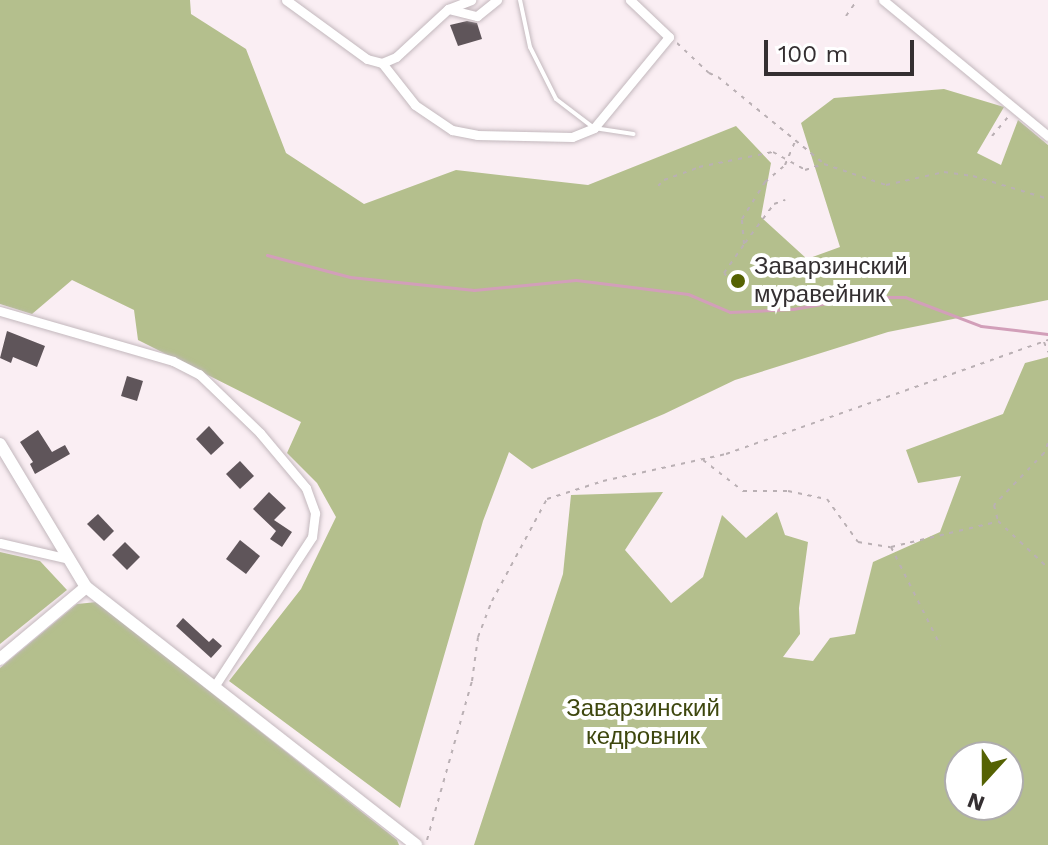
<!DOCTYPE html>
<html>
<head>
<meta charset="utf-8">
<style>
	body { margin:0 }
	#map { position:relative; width:1048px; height:845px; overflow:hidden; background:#faeef3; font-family:"Work Sans",sans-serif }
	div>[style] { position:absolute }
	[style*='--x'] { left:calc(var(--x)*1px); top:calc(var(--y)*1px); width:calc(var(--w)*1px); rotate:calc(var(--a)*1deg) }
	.forest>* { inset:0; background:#b4bf8d }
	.stream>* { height:3px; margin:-1.5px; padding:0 1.5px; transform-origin:1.5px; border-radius:1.5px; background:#d29fb9 }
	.building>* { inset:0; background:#5f555a }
	.path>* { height:2px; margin-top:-1px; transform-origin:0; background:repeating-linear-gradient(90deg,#bab0b4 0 4px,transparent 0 10px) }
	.roads { filter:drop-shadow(0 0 2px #c3b8bd) drop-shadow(0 0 2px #c3b8bd) }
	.lane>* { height:4px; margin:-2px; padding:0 2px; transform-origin:2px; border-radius:2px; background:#fff }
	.street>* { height:9px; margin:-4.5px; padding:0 4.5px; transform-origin:4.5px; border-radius:4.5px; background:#fff }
	.secondary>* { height:12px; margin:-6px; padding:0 6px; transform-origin:6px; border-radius:6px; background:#fff }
	.dots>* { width:22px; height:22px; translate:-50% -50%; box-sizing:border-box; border:4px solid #fff; border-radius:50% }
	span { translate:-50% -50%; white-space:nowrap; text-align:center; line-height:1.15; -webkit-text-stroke:8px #fff; paint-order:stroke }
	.poi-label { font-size:24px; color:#342f31 }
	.left { translate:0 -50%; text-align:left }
	.park-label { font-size:24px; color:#3e470e }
	.north { position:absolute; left:944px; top:741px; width:80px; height:80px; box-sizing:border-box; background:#fff; border:2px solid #aeacad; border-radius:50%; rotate:201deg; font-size:22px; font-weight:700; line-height:32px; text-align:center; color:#342f31 }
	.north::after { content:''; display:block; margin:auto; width:28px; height:36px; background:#556203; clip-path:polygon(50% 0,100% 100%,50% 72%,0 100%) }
	.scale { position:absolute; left:764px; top:40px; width:150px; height:36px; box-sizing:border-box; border:4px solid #342f31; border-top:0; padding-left:10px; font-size:24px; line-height:28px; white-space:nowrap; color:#342f31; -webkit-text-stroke:6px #fff; paint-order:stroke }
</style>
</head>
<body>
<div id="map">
	<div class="forest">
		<div style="clip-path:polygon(0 0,190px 0,191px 14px,246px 49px,286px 153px,364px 204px,456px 170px,588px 185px,736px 126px,771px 163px,761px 217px,807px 259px,840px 247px,801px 123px,834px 98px,944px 89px,1004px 107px,977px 153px,1001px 165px,1018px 120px,1048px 145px,1048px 300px,888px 332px,735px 380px,664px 414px,532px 469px,509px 452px,483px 521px,400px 808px,229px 681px,301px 589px,336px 517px,317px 483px,287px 453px,301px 422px,138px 340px,134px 310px,72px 280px,32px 314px,0 304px)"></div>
		<div style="clip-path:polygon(evenodd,1048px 357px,1048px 845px,474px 845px,563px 574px,571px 495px,663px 492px,625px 550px,671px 603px,703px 577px,722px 515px,746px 538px,777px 512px,785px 535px,808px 542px,799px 608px,800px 634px,783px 657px,813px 661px,830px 638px,855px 634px,873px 562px,940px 532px,961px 476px,918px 483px,906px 450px,1003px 414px,1025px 363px,1048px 357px,960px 757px,1008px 757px,1008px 805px,960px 805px,960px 757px)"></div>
		<div style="clip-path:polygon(0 552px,40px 561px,67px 590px,0 644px)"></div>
		<div style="clip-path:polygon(97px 602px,397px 840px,399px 845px,0 845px,0 668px,77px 604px)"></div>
	</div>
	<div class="stream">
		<div style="--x:267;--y:255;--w:86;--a:14.8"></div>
		<div style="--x:350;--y:277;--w:125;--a:6"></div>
		<div style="--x:474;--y:290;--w:102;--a:-5.6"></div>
		<div style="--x:576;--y:280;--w:113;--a:7.1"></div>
		<div style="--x:688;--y:294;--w:46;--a:23.2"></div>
		<div style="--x:730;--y:312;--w:63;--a:-2.7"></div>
		<div style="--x:793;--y:309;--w:69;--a:-10"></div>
		<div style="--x:861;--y:297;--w:44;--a:0"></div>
		<div style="--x:905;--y:297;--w:81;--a:20.9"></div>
		<div style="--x:981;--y:326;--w:67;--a:6.8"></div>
	</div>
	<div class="building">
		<div style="clip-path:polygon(467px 21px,477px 23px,482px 39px,458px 46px,450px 25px)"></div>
		<div style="clip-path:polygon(7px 331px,45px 346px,37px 367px,13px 357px,11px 363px,0 358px)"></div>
		<div style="clip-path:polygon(127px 376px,143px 381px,137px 401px,121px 396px)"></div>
		<div style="clip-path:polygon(209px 426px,224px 443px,211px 455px,196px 439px)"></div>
		<div style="clip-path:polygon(38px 430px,52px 452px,65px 445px,70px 454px,35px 474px,30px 464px,33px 462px,20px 442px)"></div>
		<div style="clip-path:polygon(240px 461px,254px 476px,240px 489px,226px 474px)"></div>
		<div style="clip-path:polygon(269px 492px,286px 508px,274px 520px,292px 532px,282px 547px,270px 539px,276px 531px,253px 509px)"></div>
		<div style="clip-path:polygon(98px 514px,114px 531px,104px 541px,87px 524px)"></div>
		<div style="clip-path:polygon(240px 540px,260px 556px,246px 574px,226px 559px)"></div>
		<div style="clip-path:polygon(125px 542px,140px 557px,127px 570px,112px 555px)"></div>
		<div style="clip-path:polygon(183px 618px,209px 642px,213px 638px,222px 646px,211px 658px,176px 626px)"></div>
	</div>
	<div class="path">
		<div style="--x:846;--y:16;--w:19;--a:-55"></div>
		<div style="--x:677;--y:43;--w:44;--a:43.2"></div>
		<div style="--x:709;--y:73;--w:10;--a:24"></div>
		<div style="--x:718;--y:77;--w:136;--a:39.3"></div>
		<div style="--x:992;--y:136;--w:26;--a:-50"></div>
		<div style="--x:658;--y:186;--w:8;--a:-45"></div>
		<div style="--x:664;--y:180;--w:37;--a:-20"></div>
		<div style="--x:699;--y:167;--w:76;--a:-11.5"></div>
		<div style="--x:773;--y:152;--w:37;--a:29"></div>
		<div style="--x:805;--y:170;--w:20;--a:-18"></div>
		<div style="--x:824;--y:164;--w:65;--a:18.7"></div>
		<div style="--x:886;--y:185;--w:59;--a:-12.6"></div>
		<div style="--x:944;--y:172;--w:29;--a:8"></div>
		<div style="--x:973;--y:176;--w:78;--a:17"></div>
		<div style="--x:745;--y:243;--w:49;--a:-53.4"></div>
		<div style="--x:774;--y:204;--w:12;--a:-20"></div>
		<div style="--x:733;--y:283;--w:13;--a:-132"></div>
		<div style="--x:724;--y:273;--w:35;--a:-55"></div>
		<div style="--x:744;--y:244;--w:25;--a:-95"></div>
		<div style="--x:742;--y:219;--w:44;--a:-58.1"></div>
		<div style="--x:765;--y:182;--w:26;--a:-40"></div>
		<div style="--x:785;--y:165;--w:26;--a:-67"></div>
		<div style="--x:1044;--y:342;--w:11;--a:68"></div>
		<div style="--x:1048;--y:443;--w:11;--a:112"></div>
		<div style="--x:1044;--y:453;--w:72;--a:133.9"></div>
		<div style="--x:994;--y:505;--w:16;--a:76"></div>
		<div style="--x:998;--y:521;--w:69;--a:43.2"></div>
		<div style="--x:703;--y:460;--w:51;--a:37.8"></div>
		<div style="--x:743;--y:491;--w:45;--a:0"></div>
		<div style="--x:788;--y:491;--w:40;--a:12"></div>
		<div style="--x:827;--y:499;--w:53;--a:54.2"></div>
		<div style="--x:858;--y:542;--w:33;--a:9"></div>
		<div style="--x:891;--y:547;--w:110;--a:63.4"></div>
		<div style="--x:891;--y:547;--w:108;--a:-13.4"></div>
		<div style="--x:427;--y:840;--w:165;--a:-74.2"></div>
		<div style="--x:472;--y:681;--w:44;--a:-82.2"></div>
		<div style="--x:478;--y:637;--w:39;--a:-69"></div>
		<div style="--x:492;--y:601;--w:116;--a:-61.7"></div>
		<div style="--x:547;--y:499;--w:59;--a:-17.8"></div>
		<div style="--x:603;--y:481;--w:126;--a:-12.4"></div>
		<div style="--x:726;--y:454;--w:342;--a:-19.5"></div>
	</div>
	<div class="roads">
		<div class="lane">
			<div style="--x:520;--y:0;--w:48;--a:78"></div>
			<div style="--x:530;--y:47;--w:58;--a:63.4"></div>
			<div style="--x:556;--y:99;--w:48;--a:37.3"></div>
			<div style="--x:594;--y:128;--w:40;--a:8.5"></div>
		</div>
		<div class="street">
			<div style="--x:286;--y:0;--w:100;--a:36.1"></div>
			<div style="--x:367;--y:59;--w:16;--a:15"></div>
			<div style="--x:382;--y:63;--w:53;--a:51.8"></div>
			<div style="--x:415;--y:105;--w:45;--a:34"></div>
			<div style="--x:452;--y:130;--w:25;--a:11"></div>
			<div style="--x:477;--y:135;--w:95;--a:1.2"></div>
			<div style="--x:572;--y:137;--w:24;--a:-22"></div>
			<div style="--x:594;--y:128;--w:118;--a:-50.5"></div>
			<div style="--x:669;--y:37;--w:54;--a:-136.5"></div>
			<div style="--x:883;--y:0;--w:214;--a:39.5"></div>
			<div style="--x:448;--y:9;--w:30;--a:14"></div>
			<div style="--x:477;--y:16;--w:26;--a:-39"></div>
			<div style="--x:382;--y:63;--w:15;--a:-23"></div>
			<div style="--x:396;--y:57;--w:71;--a:-42.7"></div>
			<div style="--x:448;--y:9;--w:25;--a:-21"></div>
			<div style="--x:0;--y:311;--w:180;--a:16.1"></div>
			<div style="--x:173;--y:361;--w:29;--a:27"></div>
			<div style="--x:199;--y:374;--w:85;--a:44"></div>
			<div style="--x:260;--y:433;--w:72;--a:50.1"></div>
			<div style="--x:306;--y:488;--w:27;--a:70"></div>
			<div style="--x:315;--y:513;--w:24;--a:97"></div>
			<div style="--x:312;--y:537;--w:177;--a:123.2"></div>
			<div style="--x:0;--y:543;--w:67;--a:13"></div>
		</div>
		<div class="secondary">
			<div style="--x:0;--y:444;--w:167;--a:59"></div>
			<div style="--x:86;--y:587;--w:419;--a:38"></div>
			<div style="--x:0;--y:659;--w:112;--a:-39.9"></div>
		</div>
	</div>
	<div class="dots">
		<div style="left:738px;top:281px;background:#556203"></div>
	</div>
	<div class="poi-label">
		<span class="left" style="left:754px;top:281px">Заварзинский<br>муравейник</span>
	</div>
	<div class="park-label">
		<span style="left:643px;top:723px">Заварзинский<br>кедровник</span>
	</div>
	<div class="north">N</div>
	<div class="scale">100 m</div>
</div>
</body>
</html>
